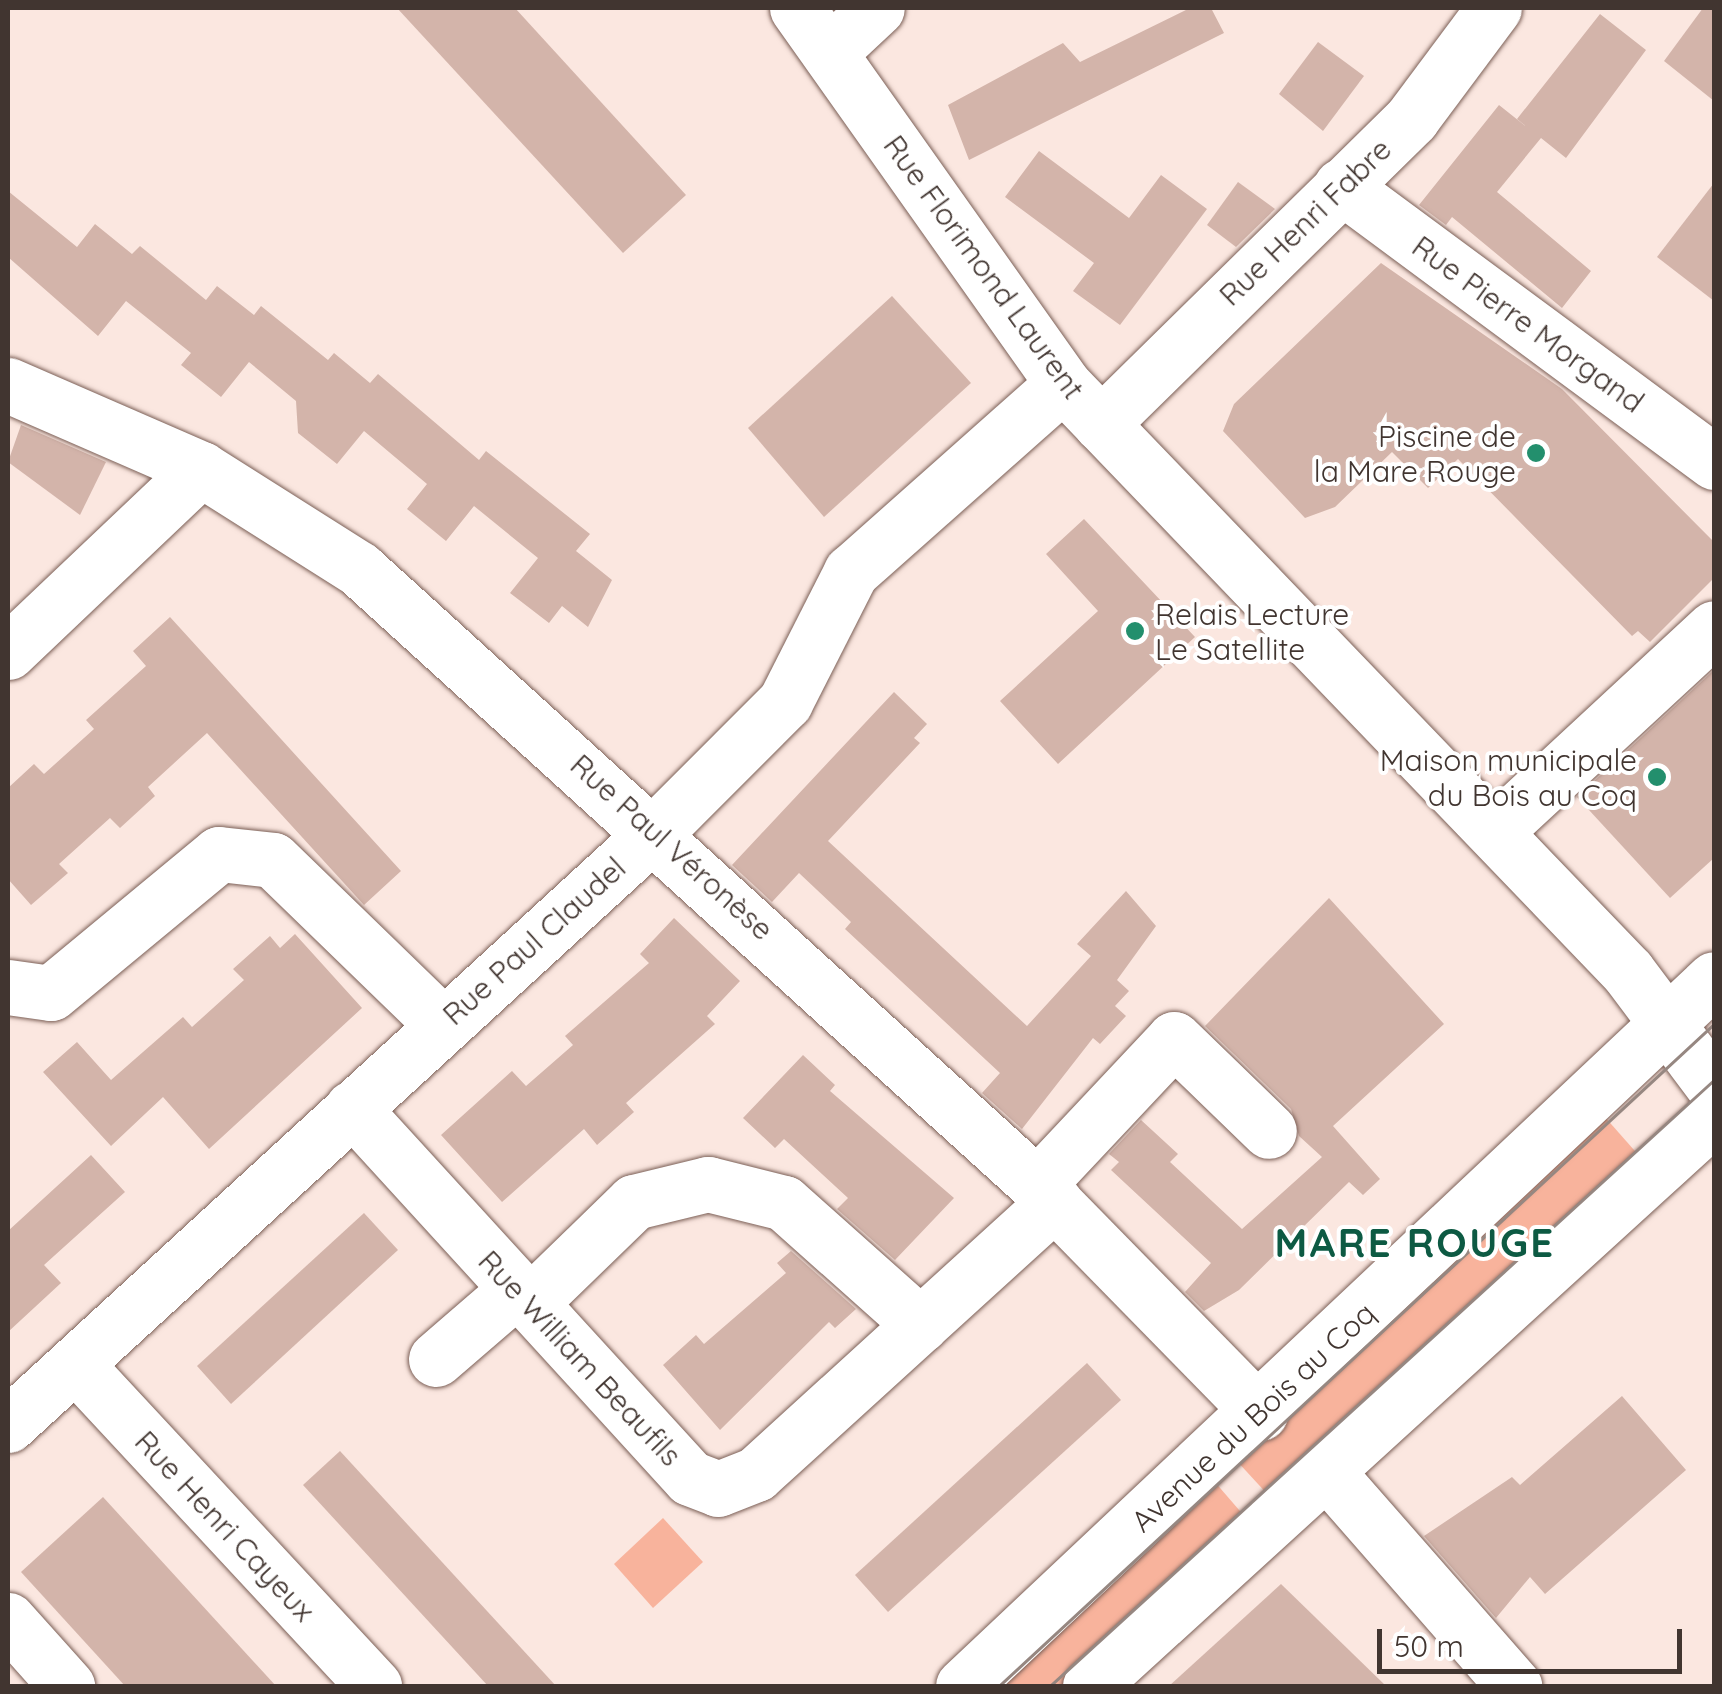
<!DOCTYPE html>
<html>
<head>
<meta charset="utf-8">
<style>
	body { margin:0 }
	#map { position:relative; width:1722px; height:1694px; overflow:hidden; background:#fbe7e0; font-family:Quicksand,sans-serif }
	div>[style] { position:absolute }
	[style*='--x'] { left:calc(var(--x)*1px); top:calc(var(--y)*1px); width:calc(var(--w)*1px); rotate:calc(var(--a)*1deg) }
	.green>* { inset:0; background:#f8b39c }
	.building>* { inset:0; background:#d3b4aa }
	.roads { filter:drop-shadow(0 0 2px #7b5f56) drop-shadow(0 0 2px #7b5f56) }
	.minor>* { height:55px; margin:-27.5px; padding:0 27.5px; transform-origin:27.5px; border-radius:27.5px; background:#fff }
	.major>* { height:55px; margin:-27.5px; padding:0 27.5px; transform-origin:27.5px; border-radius:27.5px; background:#fff }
	.tram>* { height:2.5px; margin:-1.25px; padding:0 1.25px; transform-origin:1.25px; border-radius:1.25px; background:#968781 }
	.dots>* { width:28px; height:28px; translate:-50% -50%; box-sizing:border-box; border:5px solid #fff; border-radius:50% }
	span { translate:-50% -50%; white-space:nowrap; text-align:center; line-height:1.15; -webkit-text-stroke:8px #fff; paint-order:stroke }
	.street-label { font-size:30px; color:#413530 }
	.poi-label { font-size:30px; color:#413530 }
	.right { translate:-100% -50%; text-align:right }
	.left { translate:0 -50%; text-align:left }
	.district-label { font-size:40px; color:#0d5a43; font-weight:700; letter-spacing:2.5px }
	.frame { position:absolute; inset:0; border:10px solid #413530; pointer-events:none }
	.scale { position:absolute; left:1377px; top:1629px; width:305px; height:45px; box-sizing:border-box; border:5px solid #413530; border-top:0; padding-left:12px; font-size:30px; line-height:35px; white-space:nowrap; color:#413530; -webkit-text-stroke:8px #fff; paint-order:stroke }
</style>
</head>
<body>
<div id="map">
	<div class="green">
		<div style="clip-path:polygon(1604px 1116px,1642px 1159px,1270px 1497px,1235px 1459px)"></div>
		<div style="clip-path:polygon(1214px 1481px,1246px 1518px,1064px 1686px,989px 1686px)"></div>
		<div style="clip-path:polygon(663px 1518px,703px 1562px,653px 1608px,614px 1564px)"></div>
	</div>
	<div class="building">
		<div style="clip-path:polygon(397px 8px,515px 8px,686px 195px,623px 253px)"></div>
		<div style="clip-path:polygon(1190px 8px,1211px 8px,1224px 33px,969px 160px,948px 105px,1063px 43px,1080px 62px)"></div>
		<div style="clip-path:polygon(1703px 8px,1714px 8px,1714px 101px,1664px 61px)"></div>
		<div style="clip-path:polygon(1600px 14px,1646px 50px,1566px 158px,1541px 138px,1497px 192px,1591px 271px,1562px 308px,1452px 217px,1446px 225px,1419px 205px,1499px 105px,1538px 136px,1517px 119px)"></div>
		<div style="clip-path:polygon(1318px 42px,1364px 76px,1323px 131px,1279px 94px)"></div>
		<div style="clip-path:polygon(1039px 151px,1129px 218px,1161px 175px,1207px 209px,1120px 325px,1073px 291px,1094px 263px,1005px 197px)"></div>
		<div style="clip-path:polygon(1238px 182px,1275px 209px,1236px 247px,1207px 225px)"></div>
		<div style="clip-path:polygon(1714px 183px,1714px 301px,1657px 257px)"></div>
		<div style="clip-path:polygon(8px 191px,77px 247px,95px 224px,132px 254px,140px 246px,206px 300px,217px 286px,254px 315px,261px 306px,328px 360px,334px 353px,370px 383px,378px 374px,479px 460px,486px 451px,590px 534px,576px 551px,612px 580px,588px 627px,562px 606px,549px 623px,510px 593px,538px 558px,474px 506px,446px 541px,407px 509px,427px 484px,364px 431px,337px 464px,298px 433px,296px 401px,249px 362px,221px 397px,181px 365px,191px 353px,126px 301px,98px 336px,8px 257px)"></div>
		<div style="clip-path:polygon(1381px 263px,1562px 389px,1714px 542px,1714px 578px,1650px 642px,1638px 631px,1632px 636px,1458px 459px,1428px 488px,1392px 452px,1335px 507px,1305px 518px,1223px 431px,1234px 404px)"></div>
		<div style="clip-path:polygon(892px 296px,971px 383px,824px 517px,748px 428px)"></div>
		<div style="clip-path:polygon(21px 425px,106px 462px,80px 515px,8px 462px)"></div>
		<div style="clip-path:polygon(1084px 519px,1195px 637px,1058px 764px,1000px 701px,1098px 611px,1046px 554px)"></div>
		<div style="clip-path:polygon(170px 617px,401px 871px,364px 905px,207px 733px,148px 787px,155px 796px,120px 828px,110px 818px,59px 864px,68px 873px,31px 905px,8px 879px,8px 788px,34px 764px,44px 774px,94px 729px,86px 720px,146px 666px,133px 651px)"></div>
		<div style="clip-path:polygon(1714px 670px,1714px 858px,1670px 898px,1577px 797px)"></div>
		<div style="clip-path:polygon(894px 692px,927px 724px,914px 738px,920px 743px,828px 841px,1027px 1026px,1091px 956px,1077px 944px,1126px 891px,1156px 926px,1117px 980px,1129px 991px,1115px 1006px,1126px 1016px,1100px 1044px,1093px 1038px,1022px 1129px,982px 1093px,1000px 1073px,845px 929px,851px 922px,799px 873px,772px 902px,732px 865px)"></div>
		<div style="clip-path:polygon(1329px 898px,1444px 1024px,1333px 1126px,1380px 1179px,1363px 1195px,1349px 1182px,1239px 1290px,1204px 1311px,1185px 1292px,1211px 1263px,1111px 1170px,1119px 1162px,1109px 1154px,1141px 1120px,1178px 1154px,1170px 1162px,1242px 1229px,1322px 1157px,1299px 1136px,1291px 1109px,1205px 1026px)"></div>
		<div style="clip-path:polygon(674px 918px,740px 981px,707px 1016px,715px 1024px,626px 1103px,634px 1112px,597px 1145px,584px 1129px,502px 1202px,441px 1135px,512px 1071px,526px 1086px,573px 1045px,565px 1036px,649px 963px,640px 954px)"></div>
		<div style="clip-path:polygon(295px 934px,362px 1008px,209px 1149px,163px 1097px,111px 1146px,43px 1072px,77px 1042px,111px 1080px,183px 1017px,192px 1027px,244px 980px,233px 969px,270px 936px,280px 948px)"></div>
		<div style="clip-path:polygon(803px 1055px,835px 1085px,830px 1091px,954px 1198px,895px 1260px,837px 1209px,848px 1198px,784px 1139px,775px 1148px,743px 1118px)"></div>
		<div style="clip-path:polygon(91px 1155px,125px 1192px,44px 1265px,61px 1283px,8px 1332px,8px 1231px)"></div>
		<div style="clip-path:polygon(364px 1213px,398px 1250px,231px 1404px,197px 1366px)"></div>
		<div style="clip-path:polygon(791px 1251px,856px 1309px,835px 1328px,829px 1322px,720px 1430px,663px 1365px,696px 1335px,704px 1344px,786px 1273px,777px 1263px)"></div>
		<div style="clip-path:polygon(1087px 1363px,1121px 1400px,888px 1612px,855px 1575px)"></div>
		<div style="clip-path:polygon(1622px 1396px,1686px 1470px,1545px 1594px,1530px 1577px,1496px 1618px,1424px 1536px,1512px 1477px,1520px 1485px)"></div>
		<div style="clip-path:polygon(340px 1451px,556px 1686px,488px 1686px,303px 1485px)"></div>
		<div style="clip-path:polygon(103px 1497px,276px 1686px,125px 1686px,21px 1572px)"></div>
		<div style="clip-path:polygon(1281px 1584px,1386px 1686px,1169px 1686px)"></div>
	</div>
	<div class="roads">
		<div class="minor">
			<div style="--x:797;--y:8;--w:461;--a:54.7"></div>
			<div style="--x:1063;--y:384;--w:815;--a:46.14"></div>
			<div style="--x:1628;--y:972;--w:144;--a:53.2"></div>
			<div style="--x:830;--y:52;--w:64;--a:-43.1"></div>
			<div style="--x:1341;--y:186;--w:464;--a:36.5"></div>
			<div style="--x:8;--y:385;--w:210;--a:23.5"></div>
			<div style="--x:201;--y:469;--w:187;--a:32.3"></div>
			<div style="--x:359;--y:569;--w:916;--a:42.26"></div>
			<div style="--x:1037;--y:1185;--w:319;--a:45.6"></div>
			<div style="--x:1101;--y:424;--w:436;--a:-44.5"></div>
			<div style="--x:1412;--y:118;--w:137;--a:-53.3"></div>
			<div style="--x:8;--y:652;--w:266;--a:-43.5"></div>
			<div style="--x:1496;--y:830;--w:297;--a:-42.8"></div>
			<div style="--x:8;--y:987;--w:43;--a:7.9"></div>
			<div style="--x:51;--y:993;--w:218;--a:-39.6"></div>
			<div style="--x:219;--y:854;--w:54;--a:6.3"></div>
			<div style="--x:273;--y:860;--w:237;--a:44.1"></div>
			<div style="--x:352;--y:1108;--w:501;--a:47.59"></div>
			<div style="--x:690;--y:1478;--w:30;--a:21"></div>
			<div style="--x:718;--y:1489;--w:41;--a:-21.5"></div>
			<div style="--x:756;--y:1474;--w:404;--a:-42.3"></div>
			<div style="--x:1037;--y:1185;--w:200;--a:-46.8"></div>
			<div style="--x:1174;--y:1039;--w:132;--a:44.1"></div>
			<div style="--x:530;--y:1303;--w:145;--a:-44.2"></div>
			<div style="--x:634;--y:1202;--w:76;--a:-13.7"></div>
			<div style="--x:708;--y:1184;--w:78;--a:14"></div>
			<div style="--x:784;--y:1203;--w:183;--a:41.7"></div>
			<div style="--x:436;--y:1359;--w:107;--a:-40.8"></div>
			<div style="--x:76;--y:1365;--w:438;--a:47.1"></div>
			<div style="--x:8;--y:1425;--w:880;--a:-42.51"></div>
			<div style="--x:657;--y:830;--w:181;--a:-45"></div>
			<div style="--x:785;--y:702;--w:146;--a:-63.1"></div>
			<div style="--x:851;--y:572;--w:283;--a:-41.6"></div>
			<div style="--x:1326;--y:1471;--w:286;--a:48.8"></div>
			<div style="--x:8;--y:1620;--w:89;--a:48.2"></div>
		</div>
		<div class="major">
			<div style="--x:963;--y:1686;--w:1031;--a:-43.27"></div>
			<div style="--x:1090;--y:1686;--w:844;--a:-42.36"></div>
		</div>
	</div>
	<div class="tram">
		<div style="--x:999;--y:1686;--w:974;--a:-42.8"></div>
		<div style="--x:1050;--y:1686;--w:899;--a:-42.39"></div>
	</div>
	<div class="dots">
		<div style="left:1536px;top:453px;background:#238f6d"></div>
		<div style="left:1135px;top:631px;background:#238f6d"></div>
		<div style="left:1657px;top:777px;background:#238f6d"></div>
	</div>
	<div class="street-label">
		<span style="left:1305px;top:222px;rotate:-44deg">Rue Henri Fabre</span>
		<span style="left:984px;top:267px;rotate:54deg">Rue Florimond Laurent</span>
		<span style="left:1528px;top:324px;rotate:36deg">Rue Pierre Morgand</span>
		<span style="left:672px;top:847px;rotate:42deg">Rue Paul Véronèse</span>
		<span style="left:534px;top:941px;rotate:-42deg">Rue Paul Claudel</span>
		<span style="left:580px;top:1358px;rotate:47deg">Rue William Beaufils</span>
		<span style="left:1253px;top:1417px;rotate:-43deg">Avenue du Bois au Coq</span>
		<span style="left:225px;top:1526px;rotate:47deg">Rue Henri Cayeux</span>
	</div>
	<div class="poi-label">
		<span class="right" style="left:1516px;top:453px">Piscine de<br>la Mare Rouge</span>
		<span class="left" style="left:1155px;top:631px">Relais Lecture<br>Le Satellite</span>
		<span class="right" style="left:1637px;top:777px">Maison municipale<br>du Bois au Coq</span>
	</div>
	<div class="district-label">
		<span style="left:1415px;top:1242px">MARE ROUGE</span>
	</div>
	<div class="frame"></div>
	<div class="scale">50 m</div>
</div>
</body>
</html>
